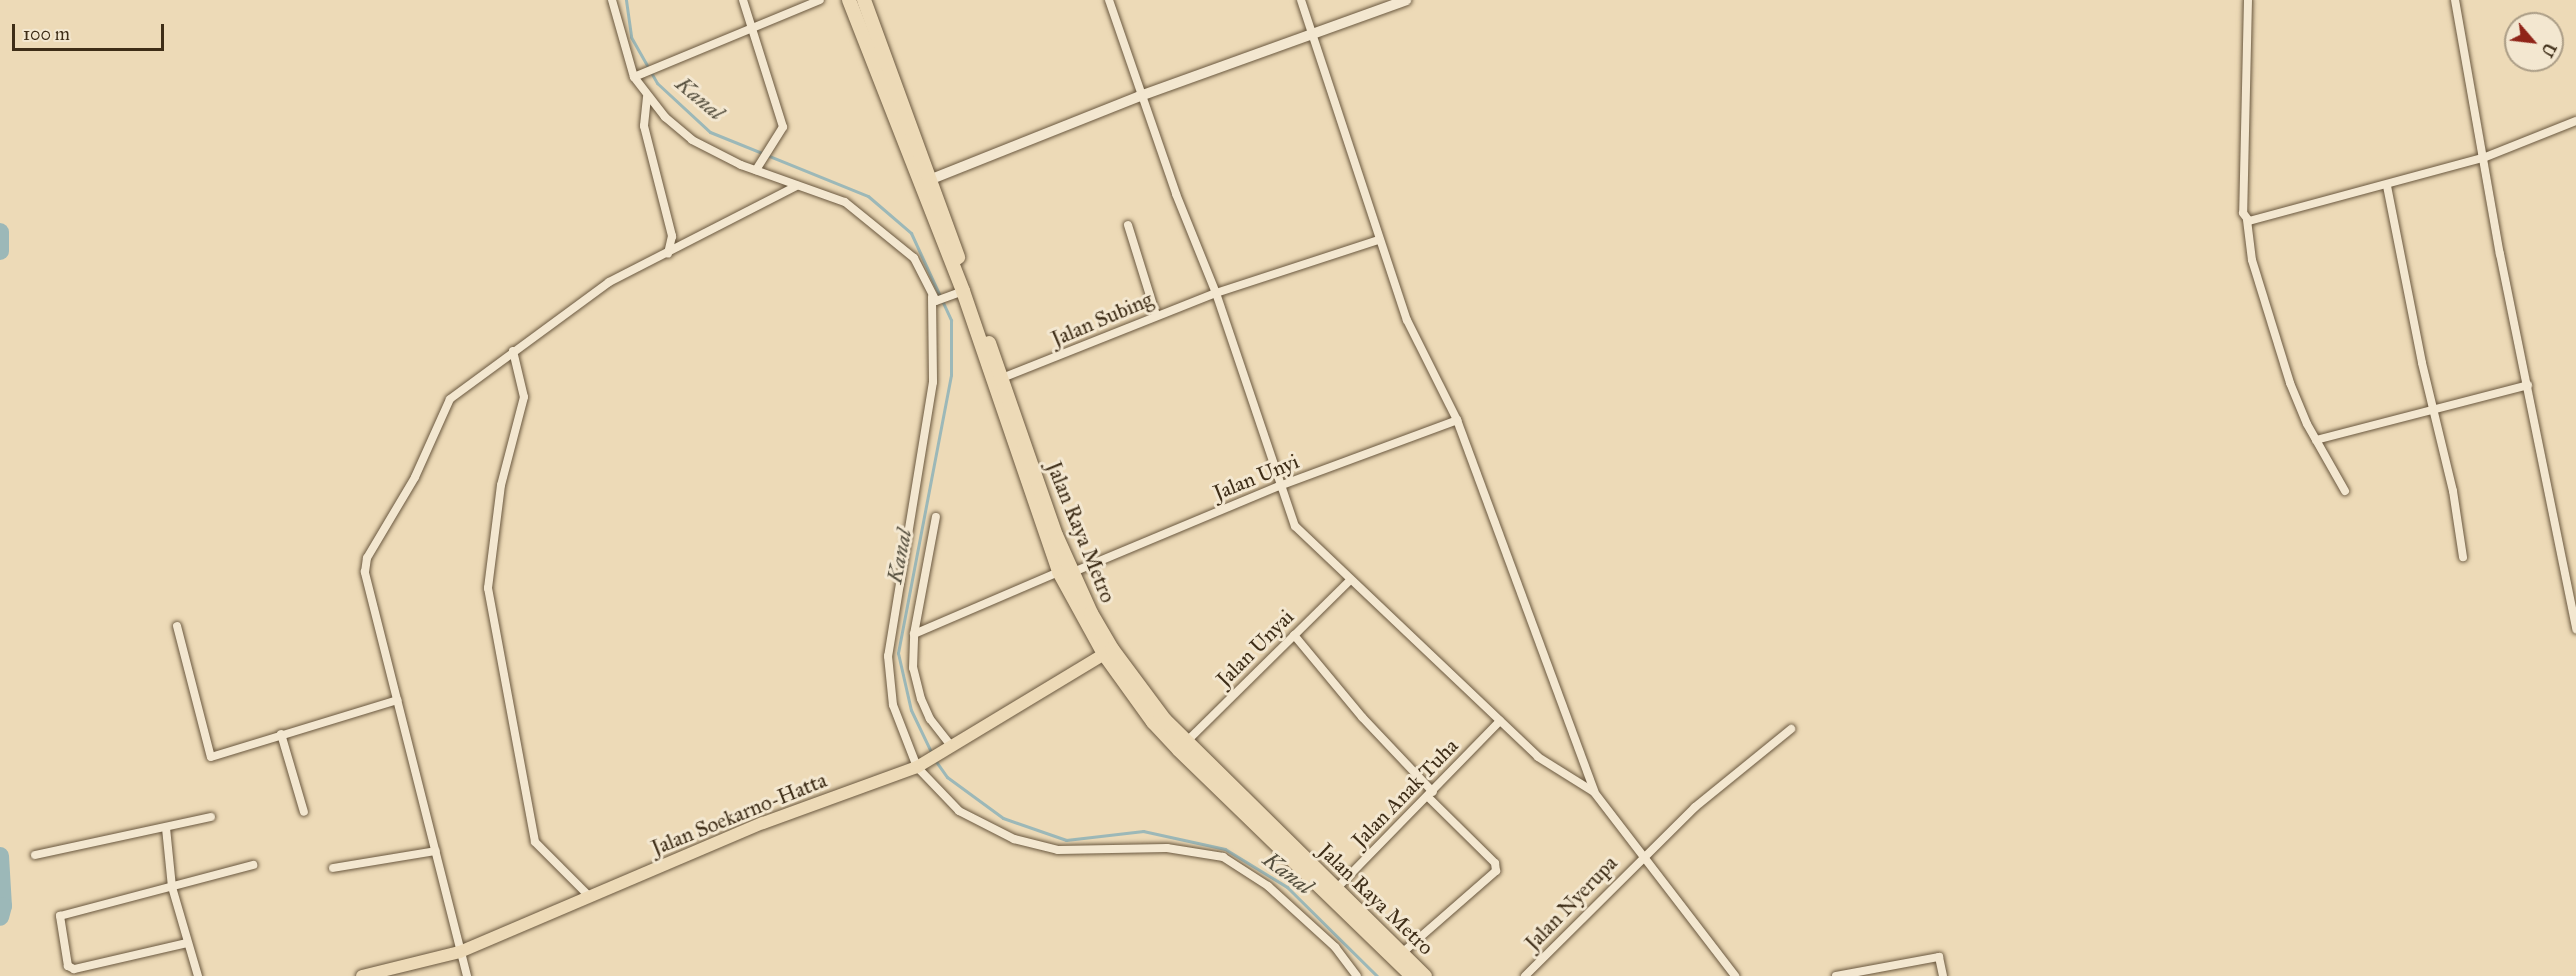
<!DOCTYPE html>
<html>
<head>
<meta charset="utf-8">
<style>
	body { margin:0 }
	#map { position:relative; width:2576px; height:976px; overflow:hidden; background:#eddab7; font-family:"IM FELL Great Primer",serif }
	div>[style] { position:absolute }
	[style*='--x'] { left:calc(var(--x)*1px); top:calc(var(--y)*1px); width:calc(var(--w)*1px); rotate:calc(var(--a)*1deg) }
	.stream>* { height:3px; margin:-1.5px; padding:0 1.5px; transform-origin:1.5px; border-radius:1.5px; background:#9cb8b8 }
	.river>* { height:18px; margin:-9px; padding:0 9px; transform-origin:9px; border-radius:9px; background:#9cb8b8 }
	.roads { filter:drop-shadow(0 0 2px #6a583f) drop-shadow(0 0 2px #6a583f) }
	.minor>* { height:8px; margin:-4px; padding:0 4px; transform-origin:4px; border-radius:4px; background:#f3e7d0 }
	.tertiary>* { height:10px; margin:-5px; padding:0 5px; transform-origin:5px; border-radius:5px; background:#f3e7d0 }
	.primary>* { height:12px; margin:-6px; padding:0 6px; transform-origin:6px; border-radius:6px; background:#eddab7 }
	.trunk>* { height:14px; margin:-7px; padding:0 7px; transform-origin:7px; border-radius:7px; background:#eddab7 }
	span { translate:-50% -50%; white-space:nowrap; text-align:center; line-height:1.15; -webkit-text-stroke:6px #f3e7d0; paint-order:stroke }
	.street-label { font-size:21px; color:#3e2d17 }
	.water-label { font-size:22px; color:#56503f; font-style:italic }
	.north { position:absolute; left:2504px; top:12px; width:60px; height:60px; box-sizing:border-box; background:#f3e7d0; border:2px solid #ab9d86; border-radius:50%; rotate:118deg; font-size:16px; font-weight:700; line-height:24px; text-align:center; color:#3e2d17 }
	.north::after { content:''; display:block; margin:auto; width:21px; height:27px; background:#8f2418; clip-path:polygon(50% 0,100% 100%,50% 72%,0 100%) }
	.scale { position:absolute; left:12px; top:24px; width:152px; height:27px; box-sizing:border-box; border:3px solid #3e2d17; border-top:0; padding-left:8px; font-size:18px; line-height:21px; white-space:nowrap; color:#3e2d17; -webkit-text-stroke:4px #f3e7d0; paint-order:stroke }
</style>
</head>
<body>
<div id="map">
	<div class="stream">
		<div style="--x:626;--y:0;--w:37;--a:82"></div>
		<div style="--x:631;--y:37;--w:53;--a:60.5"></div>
		<div style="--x:657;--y:83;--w:72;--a:42.8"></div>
		<div style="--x:710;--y:132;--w:170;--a:22.1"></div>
		<div style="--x:868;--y:196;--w:57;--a:40.7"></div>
		<div style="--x:911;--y:233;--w:96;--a:65.3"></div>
		<div style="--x:951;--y:320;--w:55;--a:90"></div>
		<div style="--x:951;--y:375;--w:283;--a:100.8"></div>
		<div style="--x:898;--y:653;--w:58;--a:77.2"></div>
		<div style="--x:911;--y:710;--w:49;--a:64.5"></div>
		<div style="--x:935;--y:760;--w:21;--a:55"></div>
		<div style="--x:947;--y:777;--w:69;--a:36.2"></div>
		<div style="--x:1003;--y:818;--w:67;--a:19.2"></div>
		<div style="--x:1066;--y:840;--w:78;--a:-6.7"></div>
		<div style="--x:1143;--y:831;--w:84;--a:12.4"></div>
		<div style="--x:1225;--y:849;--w:73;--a:31.5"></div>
		<div style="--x:1287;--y:887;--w:127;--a:44.7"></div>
	</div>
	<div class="river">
		<div style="--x:0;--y:232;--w:19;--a:90"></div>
		<div style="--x:0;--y:856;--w:50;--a:86.6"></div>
		<div style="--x:3;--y:906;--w:11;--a:105"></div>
	</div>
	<div class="roads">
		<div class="minor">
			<div style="--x:612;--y:0;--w:80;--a:74.1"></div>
			<div style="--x:634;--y:77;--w:51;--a:52.2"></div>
			<div style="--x:665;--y:117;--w:35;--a:40"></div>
			<div style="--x:692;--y:140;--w:55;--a:27"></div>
			<div style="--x:741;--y:165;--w:110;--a:19.6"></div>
			<div style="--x:845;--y:202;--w:89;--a:39.1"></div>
			<div style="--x:914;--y:258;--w:48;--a:62.9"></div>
			<div style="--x:936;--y:301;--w:29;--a:-20"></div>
			<div style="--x:743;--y:0;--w:133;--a:72.5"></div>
			<div style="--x:783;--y:127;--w:51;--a:122.1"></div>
			<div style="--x:1109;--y:0;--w:205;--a:70.9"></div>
			<div style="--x:1176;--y:194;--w:107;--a:68"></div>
			<div style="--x:1216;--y:293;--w:246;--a:71.3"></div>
			<div style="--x:1295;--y:526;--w:335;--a:43.5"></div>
			<div style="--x:1538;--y:757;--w:66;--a:32"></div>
			<div style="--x:1594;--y:792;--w:232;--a:52.5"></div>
			<div style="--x:1301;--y:0;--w:337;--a:71.7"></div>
			<div style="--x:1407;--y:320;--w:112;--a:63.4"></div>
			<div style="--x:1457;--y:420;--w:395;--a:69.7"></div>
			<div style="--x:2248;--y:0;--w:213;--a:91.3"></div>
			<div style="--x:2243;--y:213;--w:10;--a:53"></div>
			<div style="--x:2249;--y:221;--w:242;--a:-15.1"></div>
			<div style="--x:2483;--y:158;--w:100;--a:-21.7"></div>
			<div style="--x:2455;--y:0;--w:258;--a:80"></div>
			<div style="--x:2500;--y:254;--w:383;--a:78.5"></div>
			<div style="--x:634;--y:77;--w:201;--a:-22.5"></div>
			<div style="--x:647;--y:97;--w:29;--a:96"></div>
			<div style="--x:644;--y:126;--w:114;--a:75.7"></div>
			<div style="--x:672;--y:236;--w:18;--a:103"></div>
			<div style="--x:2387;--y:186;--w:180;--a:78.8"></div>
			<div style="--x:2422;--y:363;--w:132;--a:76.4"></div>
			<div style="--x:2453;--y:491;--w:67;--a:81.4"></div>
			<div style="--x:2247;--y:220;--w:40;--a:82.9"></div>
			<div style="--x:2252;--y:260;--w:129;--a:72.8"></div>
			<div style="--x:2290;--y:383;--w:44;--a:67.5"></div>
			<div style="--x:2307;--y:424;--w:77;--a:60.4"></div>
			<div style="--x:1128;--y:225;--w:94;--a:72.7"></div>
			<div style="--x:932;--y:297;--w:85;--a:89.3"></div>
			<div style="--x:933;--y:382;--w:278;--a:99.3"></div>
			<div style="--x:888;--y:656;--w:49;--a:84.2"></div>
			<div style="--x:893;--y:705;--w:66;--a:68.8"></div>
			<div style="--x:917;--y:767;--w:61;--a:46.3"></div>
			<div style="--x:959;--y:811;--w:62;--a:27"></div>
			<div style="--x:1014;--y:839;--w:45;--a:14"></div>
			<div style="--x:1058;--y:850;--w:109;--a:-1.1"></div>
			<div style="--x:1167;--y:848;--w:57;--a:9.1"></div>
			<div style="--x:1223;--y:857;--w:54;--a:32.8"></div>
			<div style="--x:1268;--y:886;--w:91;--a:42.3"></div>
			<div style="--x:1335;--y:947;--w:36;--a:53"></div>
			<div style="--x:513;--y:351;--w:47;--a:76.6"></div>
			<div style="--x:524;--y:397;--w:91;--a:104.6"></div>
			<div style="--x:501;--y:485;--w:104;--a:97.2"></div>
			<div style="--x:488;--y:588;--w:258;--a:79.5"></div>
			<div style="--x:535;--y:842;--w:78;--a:45"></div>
			<div style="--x:1002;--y:378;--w:230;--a:-21.7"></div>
			<div style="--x:1216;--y:293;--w:170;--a:-18.1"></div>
			<div style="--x:2316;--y:440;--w:219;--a:-14.5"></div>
			<div style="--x:1071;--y:573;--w:225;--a:-22.7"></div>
			<div style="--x:1279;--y:486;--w:190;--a:-20.3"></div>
			<div style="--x:177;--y:626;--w:135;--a:75.5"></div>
			<div style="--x:211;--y:757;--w:195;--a:-17"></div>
			<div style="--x:914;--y:634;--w:119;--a:-79.4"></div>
			<div style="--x:1294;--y:635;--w:107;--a:50.3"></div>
			<div style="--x:1362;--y:717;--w:103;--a:46.6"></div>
			<div style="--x:281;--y:734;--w:81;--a:73.6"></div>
			<div style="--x:1186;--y:742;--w:231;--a:-44.6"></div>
			<div style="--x:952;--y:747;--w:36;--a:-128"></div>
			<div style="--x:930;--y:719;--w:22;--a:-114"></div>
			<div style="--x:921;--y:699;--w:32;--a:-104"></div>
			<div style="--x:913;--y:668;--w:34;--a:-88"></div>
			<div style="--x:914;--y:634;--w:158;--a:-23.2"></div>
			<div style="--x:166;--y:828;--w:59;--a:84.2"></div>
			<div style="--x:172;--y:887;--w:93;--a:73.7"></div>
			<div style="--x:35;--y:855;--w:180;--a:-12.2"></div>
			<div style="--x:333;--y:868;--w:104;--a:-9.4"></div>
			<div style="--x:1336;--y:889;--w:235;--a:-45.7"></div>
			<div style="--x:187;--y:943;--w:116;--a:167"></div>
			<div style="--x:74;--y:969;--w:7;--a:-153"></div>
			<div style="--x:68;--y:966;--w:51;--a:-99.1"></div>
			<div style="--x:60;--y:916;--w:200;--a:-14.8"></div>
			<div style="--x:1402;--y:953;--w:125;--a:-41.1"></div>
			<div style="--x:1496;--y:871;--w:8;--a:-97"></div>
			<div style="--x:1495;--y:863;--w:94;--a:-135.4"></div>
			<div style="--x:467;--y:976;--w:417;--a:-104.2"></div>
			<div style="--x:365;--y:572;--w:14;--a:-82"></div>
			<div style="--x:367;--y:558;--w:94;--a:-59.3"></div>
			<div style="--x:415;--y:477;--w:85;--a:-65.8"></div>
			<div style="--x:450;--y:399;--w:197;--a:-36.3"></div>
			<div style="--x:609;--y:282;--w:211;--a:-27.1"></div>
			<div style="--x:1525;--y:976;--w:240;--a:-44.8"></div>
			<div style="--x:1695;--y:807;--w:124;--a:-39.1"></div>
			<div style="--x:1836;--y:976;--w:105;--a:-10.5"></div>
			<div style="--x:1939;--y:957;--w:19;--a:78"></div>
		</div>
		<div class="tertiary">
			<div style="--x:924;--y:182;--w:232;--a:-21.7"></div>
			<div style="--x:1140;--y:96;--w:283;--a:-19.8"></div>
		</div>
		<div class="primary">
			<div style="--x:362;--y:976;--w:101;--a:-13.8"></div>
			<div style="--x:460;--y:952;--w:329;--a:-23.1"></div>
			<div style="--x:763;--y:823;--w:164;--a:-20"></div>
			<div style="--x:917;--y:767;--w:227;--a:-31.1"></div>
		</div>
		<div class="trunk">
			<div style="--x:849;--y:0;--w:313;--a:68.6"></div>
			<div style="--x:963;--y:291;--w:297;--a:71.1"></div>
			<div style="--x:1059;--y:572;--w:94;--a:61.2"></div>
			<div style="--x:1104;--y:654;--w:84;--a:54.2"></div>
			<div style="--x:1153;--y:722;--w:38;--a:47"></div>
			<div style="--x:1179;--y:750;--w:325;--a:44.1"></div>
			<div style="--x:864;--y:0;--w:274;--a:69.9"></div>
			<div style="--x:989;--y:343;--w:203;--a:70.8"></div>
			<div style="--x:1056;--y:535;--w:85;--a:65.8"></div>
			<div style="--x:1091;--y:613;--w:42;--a:59.7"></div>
			<div style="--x:1112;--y:649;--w:89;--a:53.3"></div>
			<div style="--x:1165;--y:720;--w:365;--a:44.6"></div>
		</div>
	</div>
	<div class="street-label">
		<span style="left:1102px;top:319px;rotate:-23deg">Jalan Subing</span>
		<span style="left:1256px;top:477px;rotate:-22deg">Jalan Unyi</span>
		<span style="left:1081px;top:532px;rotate:68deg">Jalan Raya Metro</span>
		<span style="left:1255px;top:648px;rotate:-45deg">Jalan Unyai</span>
		<span style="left:1405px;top:793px;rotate:-46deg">Jalan Anak Tuha</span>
		<span style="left:739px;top:814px;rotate:-22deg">Jalan Soekarno-Hatta</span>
		<span style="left:1376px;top:899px;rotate:44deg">Jalan Raya Metro</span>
		<span style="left:1571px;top:903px;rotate:-46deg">Jalan Nyerupa</span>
	</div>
	<div class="water-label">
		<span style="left:700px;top:98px;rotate:40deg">Kanal</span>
		<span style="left:899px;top:556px;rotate:-79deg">Kanal</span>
		<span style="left:1288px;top:873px;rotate:37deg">Kanal</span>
	</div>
	<div class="north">U</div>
	<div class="scale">100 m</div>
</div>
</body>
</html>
